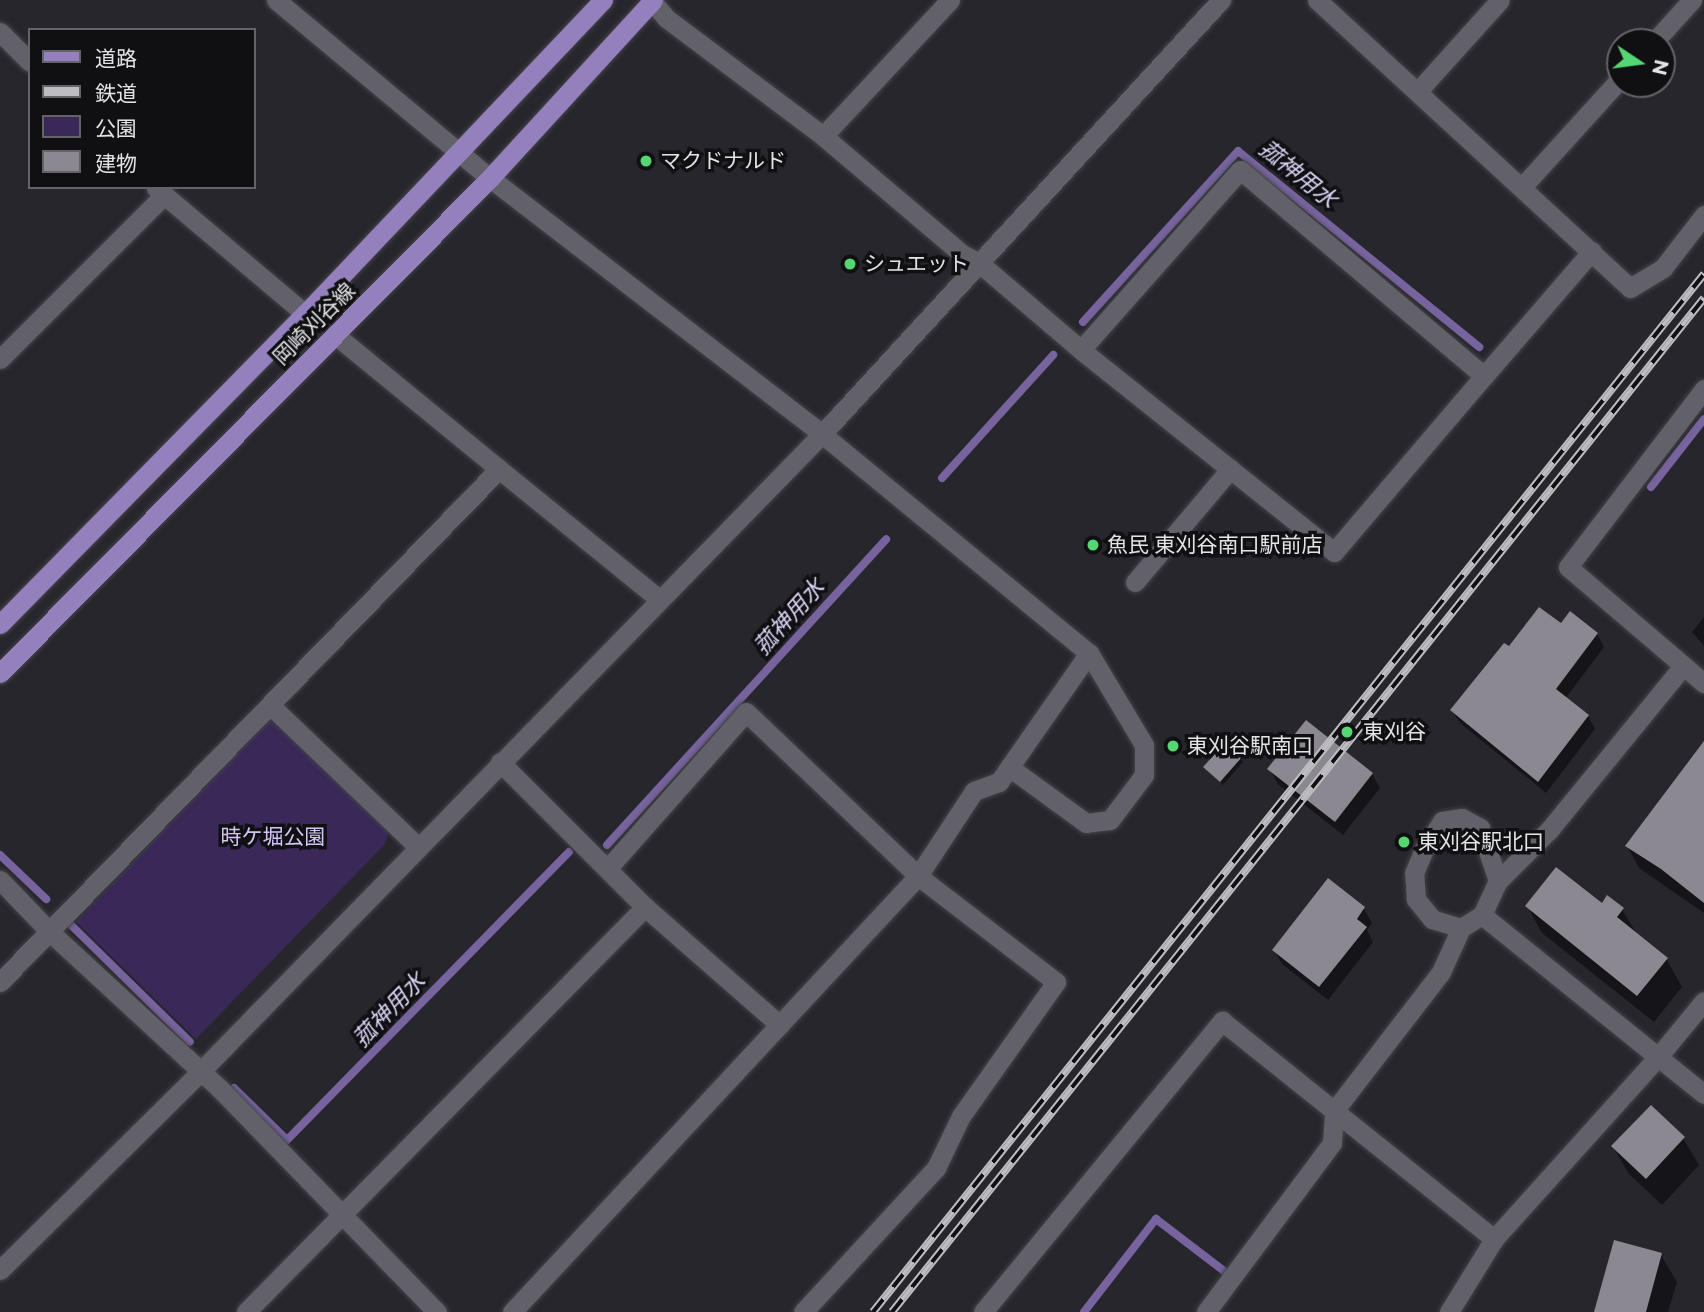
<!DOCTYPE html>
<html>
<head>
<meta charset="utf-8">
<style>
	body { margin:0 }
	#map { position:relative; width:1704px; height:1312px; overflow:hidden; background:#28262d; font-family:Montserrat,"Noto Sans JP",sans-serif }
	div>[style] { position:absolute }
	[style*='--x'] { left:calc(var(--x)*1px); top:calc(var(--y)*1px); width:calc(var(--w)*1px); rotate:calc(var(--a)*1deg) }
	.green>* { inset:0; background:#392858 }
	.shadow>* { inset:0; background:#0007 }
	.stream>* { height:8px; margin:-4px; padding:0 4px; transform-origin:4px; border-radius:4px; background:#77649e }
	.building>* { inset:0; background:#8b8891 }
	.roads { filter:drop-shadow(0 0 2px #434248) drop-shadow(0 0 2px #434248) }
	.minor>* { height:19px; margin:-9.5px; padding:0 9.5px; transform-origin:9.5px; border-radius:9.5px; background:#626068 }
	.tertiary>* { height:19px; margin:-9.5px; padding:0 9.5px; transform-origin:9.5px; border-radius:9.5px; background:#626068 }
	.primary>* { height:19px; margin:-9.5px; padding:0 9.5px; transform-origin:9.5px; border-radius:9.5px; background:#9580be }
	.rail>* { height:8px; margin-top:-4px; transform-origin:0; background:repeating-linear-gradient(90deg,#101013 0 16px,#bdbcc1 0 32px); box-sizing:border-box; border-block:2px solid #bdbcc1 }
	.dots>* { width:19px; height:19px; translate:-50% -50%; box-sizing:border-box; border:4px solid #101013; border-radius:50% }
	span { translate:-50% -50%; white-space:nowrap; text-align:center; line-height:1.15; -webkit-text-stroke:7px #101013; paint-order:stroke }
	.poi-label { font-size:21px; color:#e3e2e7 }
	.left { translate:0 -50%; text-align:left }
	.street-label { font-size:21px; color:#e3e2e7 }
	.park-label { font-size:21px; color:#d2c2f6 }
	.water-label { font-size:23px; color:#dcd3f5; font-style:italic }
	.legend { position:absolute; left:28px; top:28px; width:228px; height:161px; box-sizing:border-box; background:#101013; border:2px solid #646468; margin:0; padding:9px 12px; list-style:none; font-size:21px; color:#e3e2e7 }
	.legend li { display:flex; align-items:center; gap:14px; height:35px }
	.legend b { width:35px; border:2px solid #646468 }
	.north { position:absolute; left:1606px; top:28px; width:70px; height:70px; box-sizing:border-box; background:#101013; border:2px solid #646468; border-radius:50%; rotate:103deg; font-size:19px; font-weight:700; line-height:28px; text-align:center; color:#e3e2e7 }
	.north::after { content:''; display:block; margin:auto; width:24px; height:32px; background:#54d672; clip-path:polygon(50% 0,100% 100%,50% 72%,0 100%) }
</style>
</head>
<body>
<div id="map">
	<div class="green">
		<div style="clip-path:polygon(266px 722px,279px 723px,389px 831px,385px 844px,196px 1039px,76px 922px)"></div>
	</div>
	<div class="shadow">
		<div style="clip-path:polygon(1704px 617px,1704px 646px,1692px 632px)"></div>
		<div style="clip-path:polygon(1562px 625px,1597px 634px,1604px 647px,1565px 699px,1588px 716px,1595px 729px,1546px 793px,1460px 723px,1452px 710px,1509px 649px)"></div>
		<div style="clip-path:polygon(1704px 745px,1704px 913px,1639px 868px,1627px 846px)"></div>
		<div style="clip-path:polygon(1240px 758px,1243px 762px,1223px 785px,1206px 767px)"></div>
		<div style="clip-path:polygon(1270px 770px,1372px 774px,1380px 788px,1343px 835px,1278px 784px)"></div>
		<div style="clip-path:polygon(1328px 881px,1364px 909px,1372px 923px,1367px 930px,1373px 942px,1328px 1000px,1282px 964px,1274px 950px)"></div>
		<div style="clip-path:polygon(1602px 905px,1622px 909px,1638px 936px,1667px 960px,1682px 987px,1654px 1022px,1542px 933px,1527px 906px)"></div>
		<div style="clip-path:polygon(1683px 1138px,1699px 1165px,1662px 1205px,1629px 1174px,1613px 1147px)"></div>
		<div style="clip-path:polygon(1661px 1255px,1677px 1282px,1668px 1312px,1596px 1312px)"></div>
	</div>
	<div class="stream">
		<div style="--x:1083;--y:322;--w:231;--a:-47.8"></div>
		<div style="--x:1238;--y:151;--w:311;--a:39.1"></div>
		<div style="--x:942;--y:478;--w:166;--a:-47.9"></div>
		<div style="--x:1651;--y:487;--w:86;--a:-52.1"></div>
		<div style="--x:607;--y:845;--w:414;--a:-47.6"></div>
		<div style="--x:0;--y:855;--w:64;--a:43.7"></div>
		<div style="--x:72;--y:926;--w:165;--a:44.5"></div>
		<div style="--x:234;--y:1088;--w:74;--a:44.5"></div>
		<div style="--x:287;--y:1140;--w:403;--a:-45.6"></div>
		<div style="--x:1084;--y:1312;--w:118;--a:-52.3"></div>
		<div style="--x:1156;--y:1219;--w:86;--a:37.4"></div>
	</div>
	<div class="building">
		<div style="clip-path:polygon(1539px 607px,1561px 623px,1570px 611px,1598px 633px,1556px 689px,1589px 715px,1538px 782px,1450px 710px,1504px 643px,1509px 646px)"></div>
		<div style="clip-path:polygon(1306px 720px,1373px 773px,1335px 822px,1267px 769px)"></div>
		<div style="clip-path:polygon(1704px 741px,1704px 903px,1661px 869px,1625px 846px)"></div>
		<div style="clip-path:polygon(1225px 743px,1242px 757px,1220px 782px,1203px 767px)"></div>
		<div style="clip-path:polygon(1556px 867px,1602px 903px,1607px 895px,1624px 908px,1617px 917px,1668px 958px,1637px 996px,1525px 906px)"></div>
		<div style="clip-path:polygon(1328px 878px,1365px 907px,1357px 919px,1367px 927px,1319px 987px,1272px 950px)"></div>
		<div style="clip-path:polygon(1651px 1105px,1685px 1137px,1646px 1179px,1611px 1146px)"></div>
		<div style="clip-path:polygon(1614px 1240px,1662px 1253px,1646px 1312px,1594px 1312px)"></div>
	</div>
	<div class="roads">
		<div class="minor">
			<div style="--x:276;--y:0;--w:278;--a:39.8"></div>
			<div style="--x:490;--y:178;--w:419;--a:37.6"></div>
			<div style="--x:822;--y:434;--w:345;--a:39.4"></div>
			<div style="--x:1089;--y:653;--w:107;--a:59.1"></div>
			<div style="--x:1144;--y:745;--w:30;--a:90"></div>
			<div style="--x:1144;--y:775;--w:56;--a:127.1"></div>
			<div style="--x:1110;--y:820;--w:24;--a:173"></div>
			<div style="--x:1086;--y:823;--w:95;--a:-144"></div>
			<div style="--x:651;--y:0;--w:23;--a:50"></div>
			<div style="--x:666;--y:18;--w:196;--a:36.9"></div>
			<div style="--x:950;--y:0;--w:186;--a:133"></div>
			<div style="--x:823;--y:136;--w:182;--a:40.3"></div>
			<div style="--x:962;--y:254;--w:18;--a:27"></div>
			<div style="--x:978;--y:262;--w:135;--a:40.5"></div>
			<div style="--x:1081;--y:350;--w:324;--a:38.6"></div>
			<div style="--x:1334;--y:552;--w:231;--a:-49.6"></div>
			<div style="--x:1484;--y:376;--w:319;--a:-139.8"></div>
			<div style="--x:1240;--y:170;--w:240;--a:131.5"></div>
			<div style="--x:1317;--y:0;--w:425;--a:42.6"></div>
			<div style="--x:1630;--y:288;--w:39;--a:-31"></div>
			<div style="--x:1663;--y:268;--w:67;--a:-52.3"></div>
			<div style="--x:0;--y:32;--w:42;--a:45"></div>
			<div style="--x:1654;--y:42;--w:57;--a:-47.9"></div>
			<div style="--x:1418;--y:91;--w:122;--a:-48"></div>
			<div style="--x:1522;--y:187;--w:146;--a:-47.8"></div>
			<div style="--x:156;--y:188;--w:195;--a:40.2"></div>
			<div style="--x:0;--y:359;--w:232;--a:-45"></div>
			<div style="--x:1484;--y:376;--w:165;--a:-49.2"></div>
			<div style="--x:1704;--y:389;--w:224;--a:127.4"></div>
			<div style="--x:1568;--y:567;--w:179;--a:40.5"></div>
			<div style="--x:499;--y:469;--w:206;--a:39.1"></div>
			<div style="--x:1135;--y:582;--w:148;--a:-49.9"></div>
			<div style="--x:270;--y:705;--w:205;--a:43.8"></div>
			<div style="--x:500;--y:762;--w:205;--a:45"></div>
			<div style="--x:645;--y:907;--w:179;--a:41.2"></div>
			<div style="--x:608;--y:868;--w:208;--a:-48.5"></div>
			<div style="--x:746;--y:712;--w:238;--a:43.6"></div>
			<div style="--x:918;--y:876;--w:174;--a:37.5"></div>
			<div style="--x:1056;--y:982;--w:164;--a:125.3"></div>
			<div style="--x:961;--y:1116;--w:58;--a:115.7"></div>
			<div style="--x:936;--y:1168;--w:196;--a:132.7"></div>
			<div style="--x:0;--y:880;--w:74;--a:46.1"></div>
			<div style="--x:51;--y:933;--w:231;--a:42.7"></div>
			<div style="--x:221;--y:1090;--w:310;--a:45.8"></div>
			<div style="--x:1461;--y:928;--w:30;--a:-163"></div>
			<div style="--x:1432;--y:919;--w:26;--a:-129"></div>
			<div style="--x:1416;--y:899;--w:26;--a:-94"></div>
			<div style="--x:1414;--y:873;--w:26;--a:-67"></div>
			<div style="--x:1424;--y:849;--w:33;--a:-57"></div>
			<div style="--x:1442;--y:821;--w:20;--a:-9"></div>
			<div style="--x:1462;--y:818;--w:21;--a:29"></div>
			<div style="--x:1480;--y:828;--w:56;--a:71.2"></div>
			<div style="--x:0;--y:982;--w:716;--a:-45.79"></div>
			<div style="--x:499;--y:469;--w:212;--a:-140.7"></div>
			<div style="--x:1658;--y:1057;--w:72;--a:-50.6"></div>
			<div style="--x:0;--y:1270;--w:281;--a:-44.7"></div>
			<div style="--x:200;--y:1072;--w:891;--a:-45.73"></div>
			<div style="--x:822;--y:434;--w:590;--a:-47.41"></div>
			<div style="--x:246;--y:1312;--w:569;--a:-45.43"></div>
			<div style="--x:512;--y:1312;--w:596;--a:-47.04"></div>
			<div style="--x:918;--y:876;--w:102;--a:-56.6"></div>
			<div style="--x:974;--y:791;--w:27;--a:-20"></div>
			<div style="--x:999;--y:782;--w:157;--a:-55.1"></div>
			<div style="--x:983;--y:1312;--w:377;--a:-50.6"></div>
			<div style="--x:1222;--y:1021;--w:349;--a:38.7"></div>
			<div style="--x:1206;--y:1312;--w:211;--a:-53.3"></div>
			<div style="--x:1332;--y:1143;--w:32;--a:-86"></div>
			<div style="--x:1334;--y:1111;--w:175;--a:-52.4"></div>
			<div style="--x:1441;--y:972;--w:48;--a:-65.6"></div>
			<div style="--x:1461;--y:928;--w:25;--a:-32"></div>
			<div style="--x:1482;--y:915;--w:38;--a:-65"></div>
			<div style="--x:1498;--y:881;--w:74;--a:-45"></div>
			<div style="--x:1550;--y:829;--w:210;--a:-50.8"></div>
		</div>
		<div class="tertiary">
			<div style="--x:1482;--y:915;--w:285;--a:38.9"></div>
			<div style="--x:1449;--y:1312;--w:86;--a:-58.3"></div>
			<div style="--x:1494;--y:1239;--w:245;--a:-48"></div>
		</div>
		<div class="primary">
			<div style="--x:0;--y:624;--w:435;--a:-45.5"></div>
			<div style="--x:305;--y:314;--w:433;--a:-46.5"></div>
			<div style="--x:0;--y:673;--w:697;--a:-45.29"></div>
			<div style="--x:490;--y:178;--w:241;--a:-47.5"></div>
		</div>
	</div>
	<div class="rail">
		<div style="--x:873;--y:1312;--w:1330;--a:-51.32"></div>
		<div style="--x:892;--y:1312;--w:1299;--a:-51.31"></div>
	</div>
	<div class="dots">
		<div style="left:646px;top:161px;background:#54d672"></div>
		<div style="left:850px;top:264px;background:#54d672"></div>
		<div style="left:1093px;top:545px;background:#54d672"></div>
		<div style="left:1347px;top:732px;background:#54d672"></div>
		<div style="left:1173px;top:746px;background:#54d672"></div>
		<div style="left:1404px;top:842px;background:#54d672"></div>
	</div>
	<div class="poi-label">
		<span class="left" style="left:660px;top:161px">マクドナルド</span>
		<span class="left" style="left:864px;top:264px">シュエット</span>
		<span class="left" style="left:1107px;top:545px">魚民 東刈谷南口駅前店</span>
		<span class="left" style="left:1363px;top:732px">東刈谷</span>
		<span class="left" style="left:1187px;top:746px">東刈谷駅南口</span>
		<span class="left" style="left:1418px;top:842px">東刈谷駅北口</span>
	</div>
	<div class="street-label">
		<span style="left:314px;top:324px;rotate:-45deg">岡崎刈谷線</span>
	</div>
	<div class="park-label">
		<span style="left:273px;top:837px">時ケ堀公園</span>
	</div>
	<div class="water-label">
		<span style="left:1298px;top:174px;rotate:39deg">菰神用水</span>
		<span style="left:789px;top:617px;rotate:-48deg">菰神用水</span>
		<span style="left:389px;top:1010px;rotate:-46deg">菰神用水</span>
	</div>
	<ul class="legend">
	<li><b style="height:9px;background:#9580be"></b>道路</li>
	<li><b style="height:9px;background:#bdbcc1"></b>鉄道</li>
	<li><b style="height:19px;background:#392858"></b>公園</li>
	<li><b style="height:19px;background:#8b8891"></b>建物</li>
	</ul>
	<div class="north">N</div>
</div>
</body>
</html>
